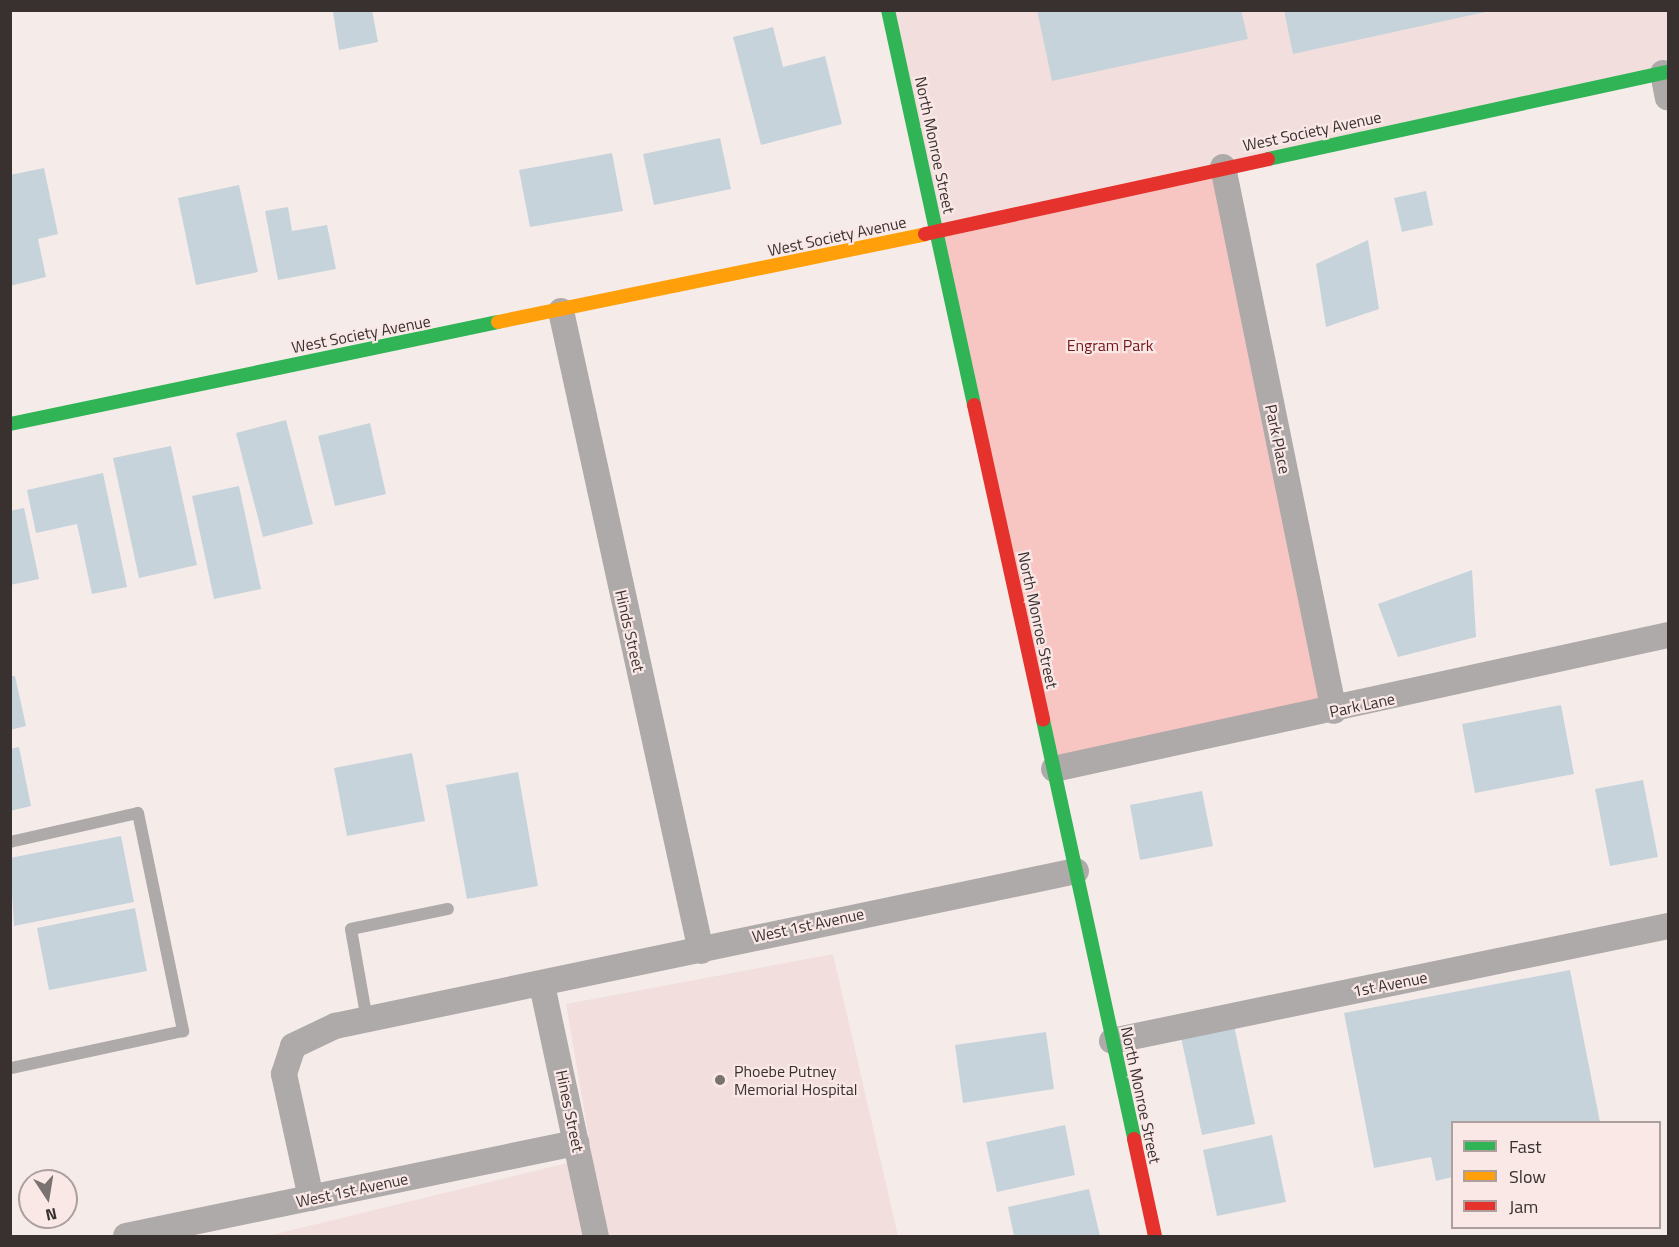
<!DOCTYPE html>
<html>
<head>
<meta charset="utf-8">
<style>
	body { margin:0 }
	#map { position:relative; width:1679px; height:1247px; overflow:hidden; background:#f5ecea; font-family:"Titillium Web",sans-serif }
	div>[style] { position:absolute }
	[style*='--x'] { left:calc(var(--x)*1px); top:calc(var(--y)*1px); width:calc(var(--w)*1px); rotate:calc(var(--a)*1deg) }
	.built>* { inset:0; background:#f2dfdd }
	.green>* { inset:0; background:#f8c6c2 }
	.building>* { inset:0; background:#c7d3db }
	.lane>* { height:12px; margin:-6px; padding:0 6px; transform-origin:6px; border-radius:6px; background:#adaaa9 }
	.street>* { height:26px; margin:-13px; padding:0 13px; transform-origin:13px; border-radius:13px; background:#adaaa9 }
	.fast>* { height:14px; margin:-7px; padding:0 7px; transform-origin:7px; border-radius:7px; background:#30b455 }
	.slow>* { height:14px; margin:-7px; padding:0 7px; transform-origin:7px; border-radius:7px; background:#ff9f0a }
	.jam>* { height:14px; margin:-7px; padding:0 7px; transform-origin:7px; border-radius:7px; background:#e5322d }
	.dots>* { width:16px; height:16px; translate:-50% -50%; box-sizing:border-box; border:3px solid #f9e8e6; border-radius:50% }
	span { translate:-50% -50%; white-space:nowrap; text-align:center; line-height:1.15; -webkit-text-stroke:4.5px #f9e8e6; paint-order:stroke }
	.street-label { font-size:16px; color:#383130 }
	.park-label { font-size:16px; color:#78171c }
	.poi-label { font-size:16px; color:#383130 }
	.left { translate:0 -50%; text-align:left }
	.frame { position:absolute; inset:0; border:12px solid #383130; pointer-events:none }
	.legend { position:absolute; left:1451px; top:1121px; width:210px; height:108px; box-sizing:border-box; background:#f9e8e6; border:2px solid #ac9f9d; margin:0; padding:8px 10px; list-style:none; font-size:18px; color:#383130 }
	.legend li { display:flex; align-items:center; gap:12px; height:30px }
	.legend b { width:30px; border:2px solid #ac9f9d }
	.north { position:absolute; left:18px; top:1169px; width:60px; height:60px; box-sizing:border-box; background:#f9e8e6; border:2px solid #ac9f9d; border-radius:50%; rotate:168deg; font-size:16px; font-weight:700; line-height:24px; text-align:center; color:#383130 }
	.north::after { content:''; display:block; margin:auto; width:21px; height:27px; background:#7a7271; clip-path:polygon(50% 0,100% 100%,50% 72%,0 100%) }
</style>
</head>
<body>
<div id="map">
	<div class="built">
		<div style="clip-path:polygon(892px 11px,1668px 11px,1668px 68px,938px 229px)"></div>
		<div style="clip-path:polygon(833px 954px,898px 1236px,267px 1236px,592px 1157px,566px 1004px)"></div>
	</div>
	<div class="green">
		<div style="clip-path:polygon(1221px 169px,1330px 708px,1054px 765px,938px 233px)"></div>
	</div>
	<div class="building">
		<div style="clip-path:polygon(372px 10px,378px 42px,339px 50px,333px 12px)"></div>
		<div style="clip-path:polygon(1037px 10px,1241px 10px,1248px 39px,1052px 81px)"></div>
		<div style="clip-path:polygon(1284px 10px,1490px 10px,1490px 11px,1293px 54px)"></div>
		<div style="clip-path:polygon(773px 27px,783px 67px,825px 56px,842px 124px,761px 145px,733px 37px)"></div>
		<div style="clip-path:polygon(720px 138px,731px 189px,654px 205px,643px 154px)"></div>
		<div style="clip-path:polygon(612px 153px,623px 211px,530px 227px,519px 170px)"></div>
		<div style="clip-path:polygon(44px 168px,58px 234px,38px 239px,46px 277px,10px 286px,10px 175px)"></div>
		<div style="clip-path:polygon(239px 185px,258px 272px,196px 285px,178px 198px)"></div>
		<div style="clip-path:polygon(1426px 191px,1433px 225px,1402px 232px,1394px 198px)"></div>
		<div style="clip-path:polygon(288px 207px,292px 231px,327px 225px,336px 269px,278px 280px,265px 211px)"></div>
		<div style="clip-path:polygon(1368px 240px,1379px 309px,1326px 327px,1316px 264px)"></div>
		<div style="clip-path:polygon(286px 420px,313px 524px,263px 537px,236px 433px)"></div>
		<div style="clip-path:polygon(370px 423px,386px 494px,335px 506px,318px 436px)"></div>
		<div style="clip-path:polygon(171px 446px,197px 565px,139px 578px,113px 458px)"></div>
		<div style="clip-path:polygon(103px 473px,127px 587px,92px 594px,77px 524px,36px 533px,27px 490px)"></div>
		<div style="clip-path:polygon(239px 486px,261px 589px,214px 599px,192px 496px)"></div>
		<div style="clip-path:polygon(24px 508px,39px 579px,10px 585px,10px 511px)"></div>
		<div style="clip-path:polygon(1472px 570px,1476px 637px,1398px 657px,1378px 604px)"></div>
		<div style="clip-path:polygon(10px 676px,15px 676px,26px 726px,10px 730px)"></div>
		<div style="clip-path:polygon(1561px 705px,1574px 774px,1475px 793px,1462px 724px)"></div>
		<div style="clip-path:polygon(19px 747px,31px 806px,10px 811px,10px 749px)"></div>
		<div style="clip-path:polygon(412px 753px,425px 821px,347px 836px,334px 768px)"></div>
		<div style="clip-path:polygon(518px 772px,538px 886px,467px 899px,446px 785px)"></div>
		<div style="clip-path:polygon(1643px 780px,1658px 857px,1610px 866px,1595px 789px)"></div>
		<div style="clip-path:polygon(1202px 791px,1213px 846px,1140px 860px,1130px 805px)"></div>
		<div style="clip-path:polygon(121px 836px,134px 902px,14px 926px,10px 858px)"></div>
		<div style="clip-path:polygon(135px 908px,147px 971px,49px 990px,37px 928px)"></div>
		<div style="clip-path:polygon(1570px 970px,1600px 1122px,1452px 1122px,1452px 1177px,1436px 1181px,1431px 1157px,1374px 1168px,1344px 1013px)"></div>
		<div style="clip-path:polygon(1232px 1016px,1255px 1124px,1202px 1135px,1179px 1028px)"></div>
		<div style="clip-path:polygon(1046px 1032px,1054px 1089px,963px 1103px,955px 1045px)"></div>
		<div style="clip-path:polygon(1065px 1125px,1075px 1175px,997px 1192px,986px 1142px)"></div>
		<div style="clip-path:polygon(1272px 1135px,1286px 1202px,1217px 1216px,1203px 1150px)"></div>
		<div style="clip-path:polygon(1089px 1189px,1100px 1236px,1014px 1236px,1008px 1207px)"></div>
	</div>
	<div class="lane">
		<div style="--x:10;--y:842;--w:131;--a:-12.8"></div>
		<div style="--x:138;--y:813;--w:223;--a:78.3"></div>
		<div style="--x:183;--y:1031;--w:175;--a:167.8"></div>
		<div style="--x:367;--y:1020;--w:92;--a:-100"></div>
		<div style="--x:351;--y:929;--w:99;--a:-11.7"></div>
	</div>
	<div class="street">
		<div style="--x:1663;--y:73;--w:25;--a:79"></div>
		<div style="--x:1223;--y:167;--w:555;--a:78.47"></div>
		<div style="--x:561;--y:311;--w:655;--a:77.66"></div>
		<div style="--x:1054;--y:769;--w:628;--a:-12.31"></div>
		<div style="--x:542;--y:985;--w:257;--a:77.9"></div>
		<div style="--x:1112;--y:1041;--w:568;--a:-11.69"></div>
		<div style="--x:311;--y:1198;--w:127;--a:-102.3"></div>
		<div style="--x:284;--y:1074;--w:29;--a:-72"></div>
		<div style="--x:293;--y:1046;--w:47;--a:-25.5"></div>
		<div style="--x:335;--y:1026;--w:757;--a:-11.81"></div>
		<div style="--x:126;--y:1236;--w:460;--a:-11.7"></div>
	</div>
	<div class="fast">
		<div style="--x:888;--y:10;--w:404;--a:77.7"></div>
		<div style="--x:1268;--y:159;--w:409;--a:-12.3"></div>
		<div style="--x:10;--y:424;--w:499;--a:-11.8"></div>
		<div style="--x:1043;--y:720;--w:429;--a:77.7"></div>
	</div>
	<div class="slow">
		<div style="--x:498;--y:322;--w:436;--a:-11.6"></div>
	</div>
	<div class="jam">
		<div style="--x:925;--y:234;--w:351;--a:-12.3"></div>
		<div style="--x:974;--y:405;--w:322;--a:77.6"></div>
		<div style="--x:1134;--y:1139;--w:99;--a:77.8"></div>
	</div>
	<div class="dots">
		<div style="left:720px;top:1080px;background:#7a7271"></div>
	</div>
	<div class="street-label">
		<span style="left:1312px;top:131px;rotate:-12deg">West Society Avenue</span>
		<span style="left:935px;top:145px;rotate:78deg">North Monroe Street</span>
		<span style="left:837px;top:236px;rotate:-12deg">West Society Avenue</span>
		<span style="left:361px;top:334px;rotate:-11deg">West Society Avenue</span>
		<span style="left:1278px;top:439px;rotate:78deg">Park Place</span>
		<span style="left:1038px;top:620px;rotate:78deg">North Monroe Street</span>
		<span style="left:630px;top:631px;rotate:77deg">Hinds Street</span>
		<span style="left:1362px;top:705px;rotate:-12deg">Park Lane</span>
		<span style="left:808px;top:925px;rotate:-12deg">West 1st Avenue</span>
		<span style="left:1390px;top:984px;rotate:-11deg">1st Avenue</span>
		<span style="left:1141px;top:1095px;rotate:78deg">North Monroe Street</span>
		<span style="left:570px;top:1111px;rotate:78deg">Hines Street</span>
		<span style="left:352px;top:1190px;rotate:-12deg">West 1st Avenue</span>
	</div>
	<div class="park-label">
		<span style="left:1110px;top:345px">Engram Park</span>
	</div>
	<div class="poi-label">
		<span class="left" style="left:734px;top:1080px">Phoebe Putney<br>Memorial Hospital</span>
	</div>
	<div class="frame"></div>
	<ul class="legend">
	<li><b style="height:8px;background:#30b455"></b>Fast</li>
	<li><b style="height:8px;background:#ff9f0a"></b>Slow</li>
	<li><b style="height:8px;background:#e5322d"></b>Jam</li>
	</ul>
	<div class="north">N</div>
</div>
</body>
</html>
